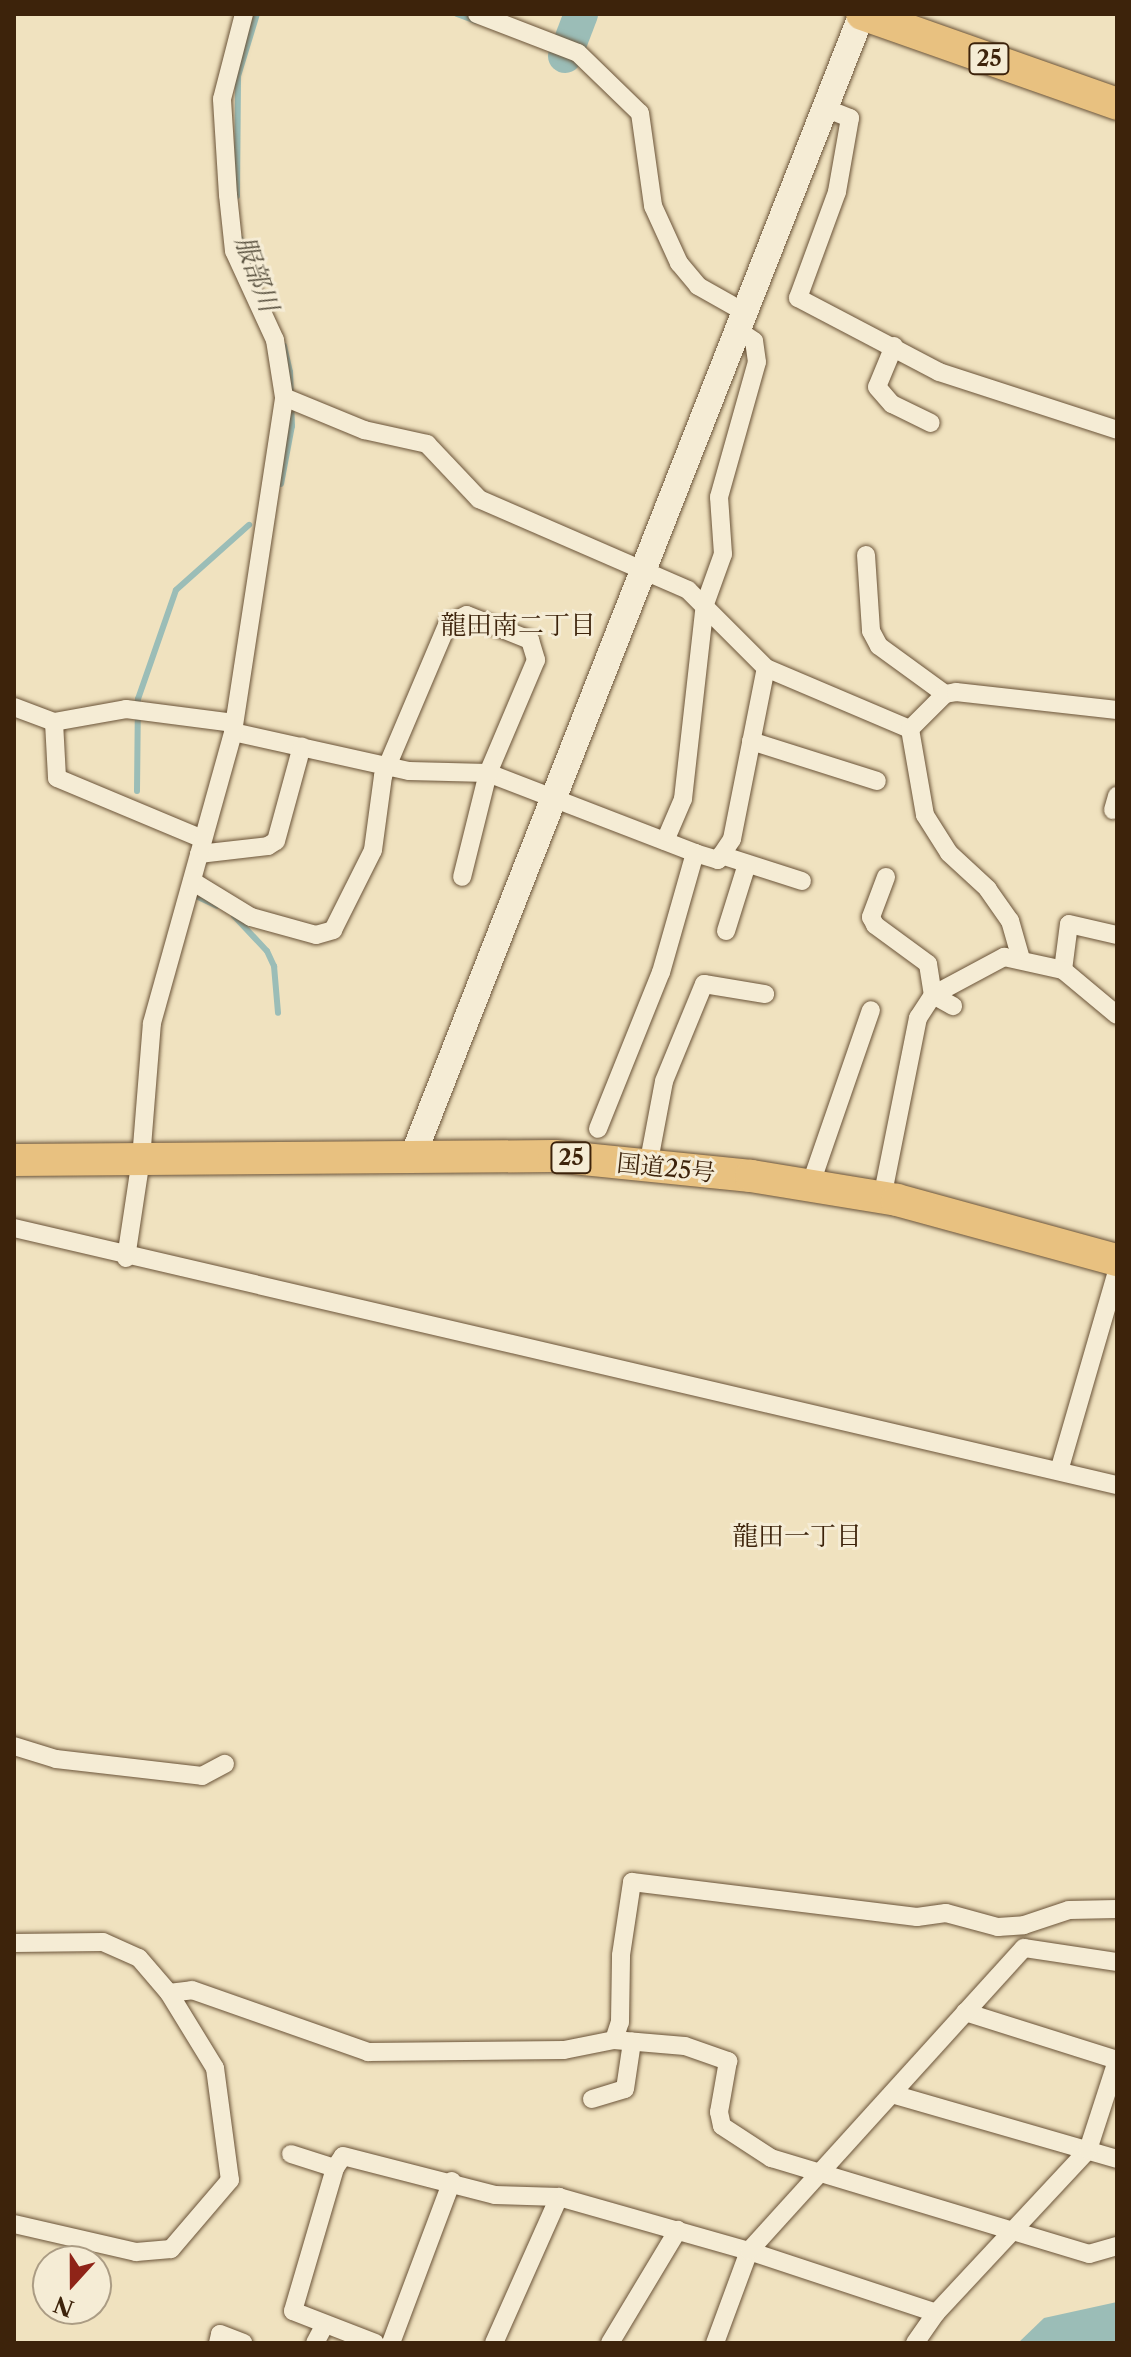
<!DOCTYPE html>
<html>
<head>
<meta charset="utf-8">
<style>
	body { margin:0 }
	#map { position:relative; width:1131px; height:2357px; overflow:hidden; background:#f0e2bf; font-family:"Libre Caslon Text","Noto Serif JP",serif }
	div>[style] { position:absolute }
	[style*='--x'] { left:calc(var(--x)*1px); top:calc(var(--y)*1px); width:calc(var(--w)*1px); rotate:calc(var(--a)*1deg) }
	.water>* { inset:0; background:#9bbdb7 }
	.stream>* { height:6px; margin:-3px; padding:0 3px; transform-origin:3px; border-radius:3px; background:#9bbdb7 }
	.river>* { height:34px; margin:-17px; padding:0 17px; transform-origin:17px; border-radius:17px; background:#9bbdb7 }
	.roads { filter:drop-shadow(0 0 2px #6a5338) drop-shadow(0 0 2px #6a5338) }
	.street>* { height:18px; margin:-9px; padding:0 9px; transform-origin:9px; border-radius:9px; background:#f5ecd5 }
	.secondary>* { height:26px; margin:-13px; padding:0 13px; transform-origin:13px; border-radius:13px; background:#f5ecd5 }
	.highway>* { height:32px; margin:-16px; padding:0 16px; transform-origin:16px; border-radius:16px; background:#e8c180 }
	span { translate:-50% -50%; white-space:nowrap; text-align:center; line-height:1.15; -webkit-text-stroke:6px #f5ecd5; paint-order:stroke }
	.shield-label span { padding:2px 6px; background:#f5ecd5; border:2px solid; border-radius:6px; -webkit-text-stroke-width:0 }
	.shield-label { font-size:22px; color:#3d230b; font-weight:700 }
	.street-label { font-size:24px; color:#3d230b }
	.water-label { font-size:26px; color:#59513f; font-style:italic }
	.neighbourhood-label { font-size:26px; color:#3d230b }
	.frame { position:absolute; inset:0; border:16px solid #3d230b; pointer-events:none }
	.north { position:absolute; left:32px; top:2245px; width:80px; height:80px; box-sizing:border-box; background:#f5ecd5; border:2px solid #ab9c84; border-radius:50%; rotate:201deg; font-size:22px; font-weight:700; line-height:32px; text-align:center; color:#3d230b }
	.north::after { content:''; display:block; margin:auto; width:28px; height:36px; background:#8f2418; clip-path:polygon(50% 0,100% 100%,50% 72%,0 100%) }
</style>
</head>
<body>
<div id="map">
	<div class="water">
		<div style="clip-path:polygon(1117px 2302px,1117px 2343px,1018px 2343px,1044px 2318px)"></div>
	</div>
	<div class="stream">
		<div style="--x:457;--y:14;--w:20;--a:20"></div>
		<div style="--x:237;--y:196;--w:120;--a:-89.5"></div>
		<div style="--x:238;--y:76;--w:65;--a:-73"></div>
		<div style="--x:240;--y:238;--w:33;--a:69"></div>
		<div style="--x:281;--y:484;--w:59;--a:-79.3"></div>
		<div style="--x:292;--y:426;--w:54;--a:-92.1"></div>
		<div style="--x:290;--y:372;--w:27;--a:-103"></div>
		<div style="--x:137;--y:791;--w:92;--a:-89.4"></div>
		<div style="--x:138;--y:699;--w:115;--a:-70.8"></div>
		<div style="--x:176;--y:590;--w:98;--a:-41.7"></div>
		<div style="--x:196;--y:896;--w:23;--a:25"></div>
		<div style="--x:234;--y:916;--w:48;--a:46.7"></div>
		<div style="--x:267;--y:951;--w:17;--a:65"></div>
		<div style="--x:274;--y:966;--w:47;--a:85.1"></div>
	</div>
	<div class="river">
		<div style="--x:565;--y:56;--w:45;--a:-69.1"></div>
	</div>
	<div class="roads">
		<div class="street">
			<div style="--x:477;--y:14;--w:108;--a:21.1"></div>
			<div style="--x:578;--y:53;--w:86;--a:44.1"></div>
			<div style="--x:640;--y:113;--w:94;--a:82"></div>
			<div style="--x:653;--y:206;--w:63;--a:65.5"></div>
			<div style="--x:679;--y:263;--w:30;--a:50"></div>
			<div style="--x:698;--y:286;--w:55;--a:29.4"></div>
			<div style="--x:825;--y:108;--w:27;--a:22"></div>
			<div style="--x:850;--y:118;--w:75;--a:100"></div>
			<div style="--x:837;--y:192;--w:113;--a:110.2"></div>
			<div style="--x:798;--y:298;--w:159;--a:27.7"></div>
			<div style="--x:939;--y:372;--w:187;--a:18"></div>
			<div style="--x:894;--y:346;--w:44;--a:112.5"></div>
			<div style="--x:877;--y:387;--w:23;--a:49"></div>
			<div style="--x:892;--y:404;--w:43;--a:26"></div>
			<div style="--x:284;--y:397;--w:87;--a:22.4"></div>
			<div style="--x:364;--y:430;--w:65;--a:12.5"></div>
			<div style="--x:427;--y:444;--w:76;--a:46.6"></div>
			<div style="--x:479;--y:499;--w:228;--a:23.5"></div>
			<div style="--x:688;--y:590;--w:110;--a:45"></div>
			<div style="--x:766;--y:668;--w:156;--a:23"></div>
			<div style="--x:866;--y:555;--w:76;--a:86.2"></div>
			<div style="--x:871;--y:631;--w:17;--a:62"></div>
			<div style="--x:879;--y:646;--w:82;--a:36"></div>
			<div style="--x:14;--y:707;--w:43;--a:20.6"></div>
			<div style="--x:54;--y:722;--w:56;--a:86.9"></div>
			<div style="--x:57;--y:778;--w:158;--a:22.7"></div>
			<div style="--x:54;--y:722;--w:73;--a:-10.2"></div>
			<div style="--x:126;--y:709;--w:109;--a:7.4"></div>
			<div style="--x:233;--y:732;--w:180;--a:12.5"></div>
			<div style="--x:409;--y:771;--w:79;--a:1.5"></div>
			<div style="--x:488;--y:773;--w:222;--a:21.1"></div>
			<div style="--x:695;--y:853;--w:124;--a:105.9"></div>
			<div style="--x:661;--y:972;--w:169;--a:111.9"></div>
			<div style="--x:751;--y:741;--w:132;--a:17.6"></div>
			<div style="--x:1113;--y:810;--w:15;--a:-74"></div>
			<div style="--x:665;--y:841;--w:46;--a:-66.8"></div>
			<div style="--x:683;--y:799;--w:196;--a:-83.6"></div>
			<div style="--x:705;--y:604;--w:53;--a:-70.2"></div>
			<div style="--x:723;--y:554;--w:57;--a:-94"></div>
			<div style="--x:719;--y:497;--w:140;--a:-74.3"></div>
			<div style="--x:757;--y:362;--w:21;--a:-98"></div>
			<div style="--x:754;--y:341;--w:18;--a:-146"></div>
			<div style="--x:695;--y:853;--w:24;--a:17"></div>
			<div style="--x:718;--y:860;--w:25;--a:-56"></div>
			<div style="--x:732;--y:839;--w:174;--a:-78.8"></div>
			<div style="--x:199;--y:854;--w:69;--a:-6.6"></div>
			<div style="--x:268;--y:846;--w:9;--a:-32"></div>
			<div style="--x:276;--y:841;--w:98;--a:-74.7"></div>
			<div style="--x:721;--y:855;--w:85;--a:17.8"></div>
			<div style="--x:886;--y:877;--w:43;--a:110.6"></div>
			<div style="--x:871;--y:917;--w:9;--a:63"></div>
			<div style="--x:875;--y:925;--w:66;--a:36.3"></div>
			<div style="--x:928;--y:964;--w:31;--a:81"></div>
			<div style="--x:933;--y:995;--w:23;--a:29"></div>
			<div style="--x:192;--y:881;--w:69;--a:31.4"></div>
			<div style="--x:251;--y:917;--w:67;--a:15.5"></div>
			<div style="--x:316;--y:935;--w:18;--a:-16"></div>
			<div style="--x:333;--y:930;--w:89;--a:-63.4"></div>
			<div style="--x:373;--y:850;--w:75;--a:-82.3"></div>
			<div style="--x:383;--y:776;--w:164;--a:-67"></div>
			<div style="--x:447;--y:625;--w:22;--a:-27"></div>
			<div style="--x:467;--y:615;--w:68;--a:21.6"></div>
			<div style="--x:530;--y:640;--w:21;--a:73"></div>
			<div style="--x:536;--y:660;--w:123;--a:113"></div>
			<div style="--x:488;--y:773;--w:107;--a:104"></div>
			<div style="--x:726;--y:931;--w:70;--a:-72.6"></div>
			<div style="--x:1021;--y:959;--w:40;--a:-106"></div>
			<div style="--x:1010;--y:921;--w:39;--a:-125"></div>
			<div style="--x:988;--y:889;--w:53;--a:-137.3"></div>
			<div style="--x:949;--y:853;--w:45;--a:-122.3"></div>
			<div style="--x:925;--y:815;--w:87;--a:-99.9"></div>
			<div style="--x:910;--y:729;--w:49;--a:-45"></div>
			<div style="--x:945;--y:694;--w:11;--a:-10"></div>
			<div style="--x:956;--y:692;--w:162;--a:6.4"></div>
			<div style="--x:1063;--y:970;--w:46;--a:-82.6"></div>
			<div style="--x:1069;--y:924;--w:49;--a:12.9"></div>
			<div style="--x:648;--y:1166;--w:86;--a:-79.3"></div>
			<div style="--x:664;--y:1081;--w:105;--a:-67.6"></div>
			<div style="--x:704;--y:984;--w:62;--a:9.3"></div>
			<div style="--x:810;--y:1186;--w:186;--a:-70.9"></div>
			<div style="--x:882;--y:1198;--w:184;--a:-78.7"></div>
			<div style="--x:918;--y:1018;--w:27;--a:-57"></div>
			<div style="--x:933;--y:995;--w:81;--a:-28.2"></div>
			<div style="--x:1004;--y:957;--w:60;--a:12.4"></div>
			<div style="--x:1063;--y:970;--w:70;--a:39.8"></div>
			<div style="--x:14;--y:1228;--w:1133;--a:13.12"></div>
			<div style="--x:126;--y:1258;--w:100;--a:-81.4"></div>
			<div style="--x:141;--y:1159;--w:136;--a:-85.4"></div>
			<div style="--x:152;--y:1023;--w:302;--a:-74.4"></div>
			<div style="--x:233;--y:732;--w:339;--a:-81.3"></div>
			<div style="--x:284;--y:397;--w:58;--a:-99"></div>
			<div style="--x:275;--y:340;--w:98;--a:-114.7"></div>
			<div style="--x:234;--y:251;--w:56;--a:-96.1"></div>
			<div style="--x:228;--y:195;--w:96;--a:-93.6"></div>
			<div style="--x:222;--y:99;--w:88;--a:-75.5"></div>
			<div style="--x:1059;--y:1471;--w:207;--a:-73.8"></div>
			<div style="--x:14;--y:1746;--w:44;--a:17.2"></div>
			<div style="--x:56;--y:1759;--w:147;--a:6.6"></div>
			<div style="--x:202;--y:1776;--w:26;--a:-28"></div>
			<div style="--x:14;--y:1943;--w:89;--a:-0.6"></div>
			<div style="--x:103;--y:1942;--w:39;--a:24"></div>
			<div style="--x:139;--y:1958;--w:46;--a:49.4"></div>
			<div style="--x:169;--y:1993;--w:88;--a:58.5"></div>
			<div style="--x:215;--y:2068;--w:113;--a:82.4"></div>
			<div style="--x:230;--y:2180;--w:91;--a:130.5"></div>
			<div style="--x:171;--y:2249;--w:35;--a:175"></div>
			<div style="--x:136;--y:2252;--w:125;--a:-167.1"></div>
			<div style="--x:169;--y:1993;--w:23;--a:-7"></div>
			<div style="--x:192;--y:1990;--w:187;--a:19.4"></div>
			<div style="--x:368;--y:2052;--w:196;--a:-0.6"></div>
			<div style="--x:564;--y:2050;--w:51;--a:-11.3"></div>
			<div style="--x:614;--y:2040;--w:71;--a:4.8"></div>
			<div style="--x:685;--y:2046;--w:46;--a:19.2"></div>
			<div style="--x:728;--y:2061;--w:52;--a:100"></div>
			<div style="--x:719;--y:2112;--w:14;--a:78"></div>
			<div style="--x:722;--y:2126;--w:59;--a:33.1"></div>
			<div style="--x:771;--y:2158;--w:332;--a:16.8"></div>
			<div style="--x:1089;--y:2254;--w:29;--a:-16"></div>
			<div style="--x:965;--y:2012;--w:159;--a:17.5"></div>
			<div style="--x:614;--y:2040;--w:19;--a:-72"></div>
			<div style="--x:620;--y:2022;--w:67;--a:-89.1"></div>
			<div style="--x:621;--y:1955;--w:74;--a:-81.4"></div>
			<div style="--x:632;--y:1882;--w:287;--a:7"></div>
			<div style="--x:917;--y:1917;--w:29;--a:-8"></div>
			<div style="--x:946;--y:1913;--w:54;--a:15.1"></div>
			<div style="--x:998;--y:1927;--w:26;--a:-4"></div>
			<div style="--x:1024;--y:1925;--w:47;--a:-18.4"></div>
			<div style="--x:1069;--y:1910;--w:48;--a:-1.2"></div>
			<div style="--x:892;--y:2094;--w:234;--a:16.1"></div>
			<div style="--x:592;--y:2099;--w:34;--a:-17"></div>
			<div style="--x:625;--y:2089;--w:48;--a:-81.5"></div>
			<div style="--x:291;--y:2154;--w:46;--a:17.7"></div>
			<div style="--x:218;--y:2343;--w:9;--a:-77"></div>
			<div style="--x:220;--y:2334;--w:25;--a:21"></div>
			<div style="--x:315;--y:2343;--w:21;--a:-62"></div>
			<div style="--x:375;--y:2343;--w:88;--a:-158.7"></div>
			<div style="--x:293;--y:2311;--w:149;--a:-73.6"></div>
			<div style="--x:335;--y:2168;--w:14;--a:-56"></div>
			<div style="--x:343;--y:2156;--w:157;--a:14.4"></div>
			<div style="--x:495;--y:2195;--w:64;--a:1.8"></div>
			<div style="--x:559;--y:2197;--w:198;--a:15.9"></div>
			<div style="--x:749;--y:2251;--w:197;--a:18.3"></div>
			<div style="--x:391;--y:2343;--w:173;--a:-69.4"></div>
			<div style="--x:494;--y:2343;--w:160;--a:-66"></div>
			<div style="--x:610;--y:2343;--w:132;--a:-59"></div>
			<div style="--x:715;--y:2343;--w:98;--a:-69.7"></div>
			<div style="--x:749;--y:2251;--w:409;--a:-47.8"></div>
			<div style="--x:1024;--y:1948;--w:94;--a:8.6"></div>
			<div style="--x:915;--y:2343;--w:37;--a:-55"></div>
			<div style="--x:936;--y:2313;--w:223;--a:-47"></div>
			<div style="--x:1088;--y:2150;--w:94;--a:-72"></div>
		</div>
		<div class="secondary">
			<div style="--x:414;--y:1153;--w:1224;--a:-68.53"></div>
		</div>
		<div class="highway">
			<div style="--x:862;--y:14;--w:270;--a:19.4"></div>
			<div style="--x:14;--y:1160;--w:540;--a:-0.42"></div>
			<div style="--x:554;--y:1156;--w:198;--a:5.8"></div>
			<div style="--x:751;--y:1176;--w:148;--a:9.3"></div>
			<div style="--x:897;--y:1200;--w:228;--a:15.3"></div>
		</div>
	</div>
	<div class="shield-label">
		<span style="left:989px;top:59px">25</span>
		<span style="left:571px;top:1158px">25</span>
	</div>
	<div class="street-label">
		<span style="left:666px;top:1168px;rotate:6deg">国道25号</span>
	</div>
	<div class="water-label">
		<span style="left:256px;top:274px;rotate:70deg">服部川</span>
	</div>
	<div class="neighbourhood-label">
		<span style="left:518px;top:626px">龍田南二丁目</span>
		<span style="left:797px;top:1537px">龍田一丁目</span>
	</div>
	<div class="frame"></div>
	<div class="north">N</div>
</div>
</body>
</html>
